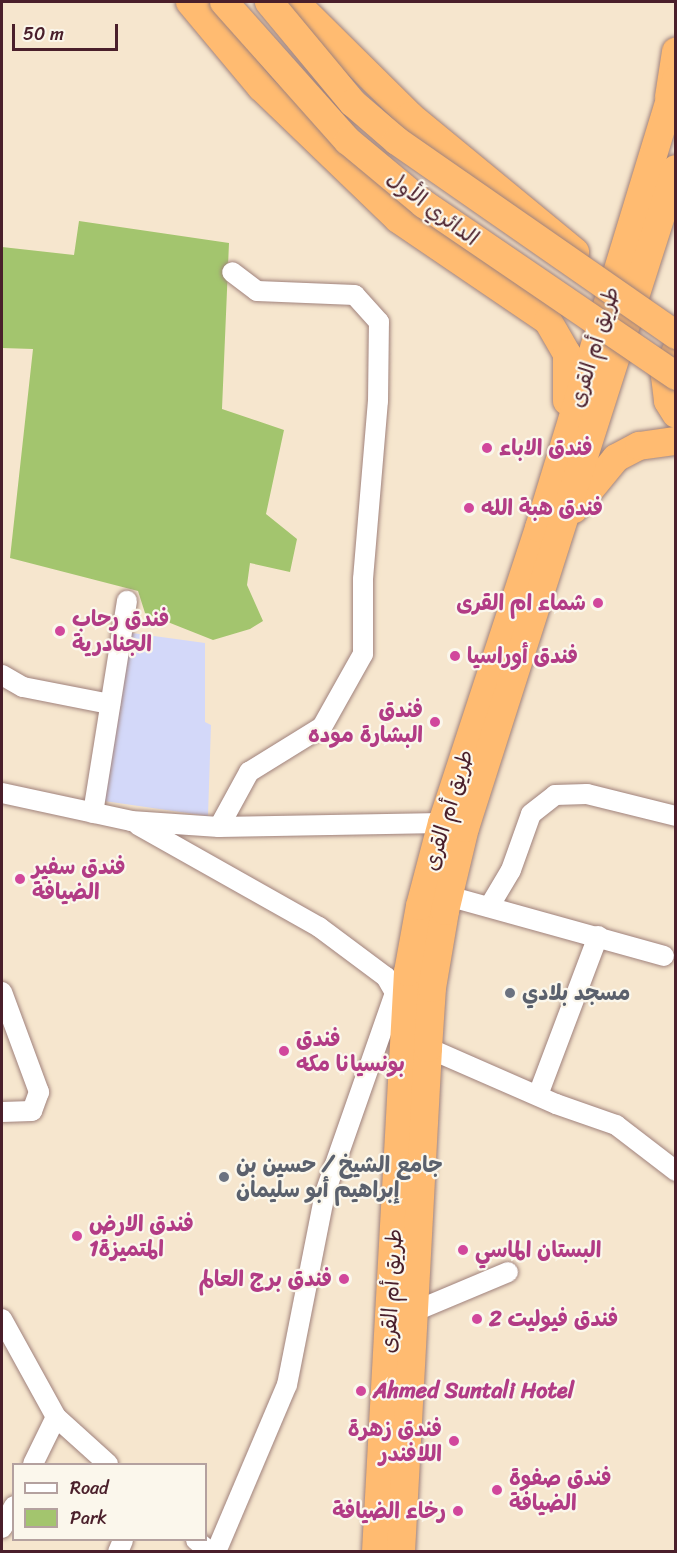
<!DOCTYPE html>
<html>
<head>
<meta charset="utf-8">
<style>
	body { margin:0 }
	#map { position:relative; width:677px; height:1553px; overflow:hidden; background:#f6e6ce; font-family:Sriracha,"Playpen Sans Arabic",sans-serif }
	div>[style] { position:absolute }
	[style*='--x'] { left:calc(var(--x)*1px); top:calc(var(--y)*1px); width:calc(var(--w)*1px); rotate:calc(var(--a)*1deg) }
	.built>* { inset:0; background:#d3d8f9 }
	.green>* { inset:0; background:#a3c56e }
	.roads { filter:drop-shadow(0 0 2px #a0827c) drop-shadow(0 0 2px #a0827c) }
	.minor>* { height:20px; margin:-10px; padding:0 10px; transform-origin:10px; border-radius:10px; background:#fff }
	.highway>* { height:28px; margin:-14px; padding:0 14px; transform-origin:14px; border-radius:14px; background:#ffbb71 }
	.bridges { filter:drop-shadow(0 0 2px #a0827c) drop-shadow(0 0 2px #a0827c) }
	.highway-bridge>* { height:28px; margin:-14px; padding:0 14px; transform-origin:14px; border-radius:14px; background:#ffbb71 }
	.dots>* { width:16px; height:16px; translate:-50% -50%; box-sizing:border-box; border:3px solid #fbf7ec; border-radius:50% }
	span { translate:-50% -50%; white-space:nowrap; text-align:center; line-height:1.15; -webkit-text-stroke:4.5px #fbf7ec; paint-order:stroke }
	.street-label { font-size:22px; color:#4a1f2b }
	.hotel-label { font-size:22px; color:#b23c85; font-weight:700 }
	.left { translate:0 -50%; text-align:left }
	.right { translate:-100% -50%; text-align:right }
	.worship-label { font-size:22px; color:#5b616d; font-weight:700 }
	.frame { position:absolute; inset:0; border:3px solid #4a1f2b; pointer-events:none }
	.legend { position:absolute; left:12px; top:1463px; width:195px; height:78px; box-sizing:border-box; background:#fbf7ec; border:2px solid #b4a19f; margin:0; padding:8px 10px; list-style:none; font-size:18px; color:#4a1f2b }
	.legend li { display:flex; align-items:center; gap:12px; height:30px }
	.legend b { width:30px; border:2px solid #b4a19f }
	.scale { position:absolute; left:12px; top:24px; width:106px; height:27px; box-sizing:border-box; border:3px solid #4a1f2b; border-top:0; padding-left:8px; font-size:18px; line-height:21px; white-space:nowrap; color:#4a1f2b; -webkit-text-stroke:4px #fbf7ec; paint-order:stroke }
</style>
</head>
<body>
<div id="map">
	<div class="built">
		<div style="clip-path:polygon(132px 633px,205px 643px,205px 722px,211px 725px,208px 816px,104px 801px)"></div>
	</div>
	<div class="green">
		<div style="clip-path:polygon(79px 221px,229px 243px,222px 409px,284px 430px,266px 514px,297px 539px,290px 572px,250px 563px,247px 585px,263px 621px,250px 629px,213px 640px,145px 613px,138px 591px,10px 558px,33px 349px,2px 348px,2px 247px,74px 255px)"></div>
	</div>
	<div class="roads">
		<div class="minor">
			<div style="--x:2;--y:675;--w:24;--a:30"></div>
			<div style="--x:23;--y:687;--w:89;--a:11.1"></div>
			<div style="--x:2;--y:793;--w:132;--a:12.2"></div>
			<div style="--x:131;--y:821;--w:88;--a:3.9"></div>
			<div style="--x:219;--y:827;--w:223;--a:-1"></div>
			<div style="--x:93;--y:813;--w:215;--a:-80.9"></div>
			<div style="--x:138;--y:825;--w:208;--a:29.4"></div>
			<div style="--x:319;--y:927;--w:84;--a:36.7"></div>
			<div style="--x:386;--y:977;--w:30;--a:60"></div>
			<div style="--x:219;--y:827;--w:63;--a:-61.4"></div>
			<div style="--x:249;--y:772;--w:86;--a:-31.7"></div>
			<div style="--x:322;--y:727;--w:84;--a:-60.7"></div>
			<div style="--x:363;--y:654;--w:75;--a:-90"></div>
			<div style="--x:363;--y:579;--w:179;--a:-85.2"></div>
			<div style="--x:378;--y:401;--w:79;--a:-89.3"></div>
			<div style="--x:379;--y:322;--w:36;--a:-132"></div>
			<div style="--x:355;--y:295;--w:98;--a:-177.7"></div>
			<div style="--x:257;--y:291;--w:31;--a:-143"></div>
			<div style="--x:448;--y:896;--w:224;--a:15.5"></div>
			<div style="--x:489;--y:907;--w:43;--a:-59.3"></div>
			<div style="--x:511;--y:870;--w:59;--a:-70.3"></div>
			<div style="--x:531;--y:814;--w:31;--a:-38"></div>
			<div style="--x:555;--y:795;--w:32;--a:-2"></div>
			<div style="--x:587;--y:794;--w:92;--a:13.9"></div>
			<div style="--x:2;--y:992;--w:107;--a:69.7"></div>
			<div style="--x:39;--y:1092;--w:20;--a:110"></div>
			<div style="--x:32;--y:1111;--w:30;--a:178"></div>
			<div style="--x:428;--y:1048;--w:140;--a:23.6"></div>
			<div style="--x:556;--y:1104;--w:64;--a:19.3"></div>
			<div style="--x:616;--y:1125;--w:76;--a:37.5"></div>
			<div style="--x:538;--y:1095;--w:170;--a:-69.3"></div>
			<div style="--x:413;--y:1312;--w:103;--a:-22.8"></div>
			<div style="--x:2;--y:1319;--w:112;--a:61.1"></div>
			<div style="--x:56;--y:1417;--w:52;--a:116.1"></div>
			<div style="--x:56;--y:1417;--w:70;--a:42.1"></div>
			<div style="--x:2;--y:1528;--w:25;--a:-61"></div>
			<div style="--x:196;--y:1540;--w:18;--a:41"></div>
			<div style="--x:118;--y:1552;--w:13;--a:-67"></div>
			<div style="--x:216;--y:1552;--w:181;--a:-67"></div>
			<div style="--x:287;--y:1385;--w:196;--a:-78.8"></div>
			<div style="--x:325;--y:1193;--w:212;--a:-70.7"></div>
		</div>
		<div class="highway">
			<div style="--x:190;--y:2;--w:111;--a:50.1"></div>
			<div style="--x:261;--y:87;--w:190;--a:43.9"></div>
			<div style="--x:398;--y:219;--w:181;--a:34.2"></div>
			<div style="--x:548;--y:321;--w:38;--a:60"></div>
			<div style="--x:567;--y:354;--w:47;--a:90"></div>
			<div style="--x:295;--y:2;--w:162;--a:44.7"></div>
			<div style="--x:410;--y:116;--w:214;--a:39.5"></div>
			<div style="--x:669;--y:97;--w:46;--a:-81.2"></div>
			<div style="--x:676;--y:351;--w:27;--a:114"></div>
			<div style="--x:665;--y:376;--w:25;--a:83"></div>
			<div style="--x:668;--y:401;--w:15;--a:58"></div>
			<div style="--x:574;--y:509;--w:66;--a:-50.5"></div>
			<div style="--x:616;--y:458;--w:26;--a:-28"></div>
			<div style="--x:639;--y:446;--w:37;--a:-8"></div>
			<div style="--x:376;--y:1552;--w:581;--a:-86.84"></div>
			<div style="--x:408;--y:972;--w:67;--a:-79.7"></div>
			<div style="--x:420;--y:906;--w:86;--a:-75.2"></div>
			<div style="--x:442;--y:823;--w:311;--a:-71.8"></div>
			<div style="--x:539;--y:528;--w:468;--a:-73"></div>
			<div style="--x:401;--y:1552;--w:505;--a:-86.93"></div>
			<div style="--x:428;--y:1048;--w:60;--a:-86.2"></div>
			<div style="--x:432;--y:988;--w:78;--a:-80.4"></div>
			<div style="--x:445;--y:911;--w:85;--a:-76.5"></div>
			<div style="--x:465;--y:828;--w:692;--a:-72.25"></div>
		</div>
	</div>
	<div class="bridges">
		<div class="highway-bridge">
			<div style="--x:224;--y:2;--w:186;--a:48.3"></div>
			<div style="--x:348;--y:141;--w:99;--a:39.7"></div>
			<div style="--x:424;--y:204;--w:305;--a:34.3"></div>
			<div style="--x:269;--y:2;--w:131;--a:50.3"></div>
			<div style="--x:353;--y:103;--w:58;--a:40.8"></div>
			<div style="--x:397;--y:141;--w:340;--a:34.8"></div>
		</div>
	</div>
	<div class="dots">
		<div style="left:487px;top:448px;background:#d1479c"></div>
		<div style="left:469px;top:508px;background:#d1479c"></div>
		<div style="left:598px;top:603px;background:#d1479c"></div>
		<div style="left:60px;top:631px;background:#d1479c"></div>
		<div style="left:455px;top:656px;background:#d1479c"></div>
		<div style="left:435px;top:722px;background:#d1479c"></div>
		<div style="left:20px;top:879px;background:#d1479c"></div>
		<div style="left:510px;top:993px;background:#6b7280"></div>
		<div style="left:284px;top:1051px;background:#d1479c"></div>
		<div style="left:224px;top:1177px;background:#6b7280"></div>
		<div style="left:77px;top:1236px;background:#d1479c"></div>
		<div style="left:463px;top:1250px;background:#d1479c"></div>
		<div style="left:344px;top:1279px;background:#d1479c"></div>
		<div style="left:477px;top:1319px;background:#d1479c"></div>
		<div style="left:361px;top:1391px;background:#d1479c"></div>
		<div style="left:454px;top:1441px;background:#d1479c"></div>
		<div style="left:497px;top:1490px;background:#d1479c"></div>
		<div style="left:458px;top:1511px;background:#d1479c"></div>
	</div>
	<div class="street-label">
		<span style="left:433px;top:208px;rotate:37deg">الدائري الأول</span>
		<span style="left:594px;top:347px;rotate:-73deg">طريق أم القرى</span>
		<span style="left:448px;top:810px;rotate:-73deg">طريق أم القرى</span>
		<span style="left:391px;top:1291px;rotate:-87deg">طريق أم القرى</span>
	</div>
	<div class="hotel-label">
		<span class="left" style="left:499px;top:448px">فندق الاباء</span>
		<span class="left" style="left:481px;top:508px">فندق هبة الله</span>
		<span class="right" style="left:586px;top:603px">شماء ام القرى</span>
		<span class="left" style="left:72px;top:631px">فندق رحاب<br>الجنادرية</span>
		<span class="left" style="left:467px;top:656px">فندق أوراسيا</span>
		<span class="right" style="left:423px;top:722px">فندق<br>البشارة موده</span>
		<span class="left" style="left:32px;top:879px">فندق سفير<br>الضيافة</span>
		<span class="left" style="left:296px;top:1051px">فندق<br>بونسيانا مكه</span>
		<span class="left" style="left:89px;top:1236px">فندق الارض<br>المتميزة1</span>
		<span class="left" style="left:475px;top:1250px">البستان الماسي</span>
		<span class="right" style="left:332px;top:1279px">فندق برج العالم</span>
		<span class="left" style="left:489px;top:1319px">فندق فيوليت 2</span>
		<span class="left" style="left:373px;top:1391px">Ahmed Suntali Hotel</span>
		<span class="right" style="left:442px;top:1441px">فندق زهرة<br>اللافندر</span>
		<span class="left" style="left:509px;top:1490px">فندق صفوة<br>الضيافة</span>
		<span class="right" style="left:446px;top:1511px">رخاء الضيافة</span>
	</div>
	<div class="worship-label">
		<span class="left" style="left:522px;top:993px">مسجد بلادي</span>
		<span class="left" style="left:236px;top:1177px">جامع الشيخ / حسين بن<br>إبراهيم أبو سليمان</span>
	</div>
	<div class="frame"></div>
	<ul class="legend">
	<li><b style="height:8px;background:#fff"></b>Road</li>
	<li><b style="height:16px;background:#a3c56e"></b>Park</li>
	</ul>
	<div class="scale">50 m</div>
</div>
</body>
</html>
